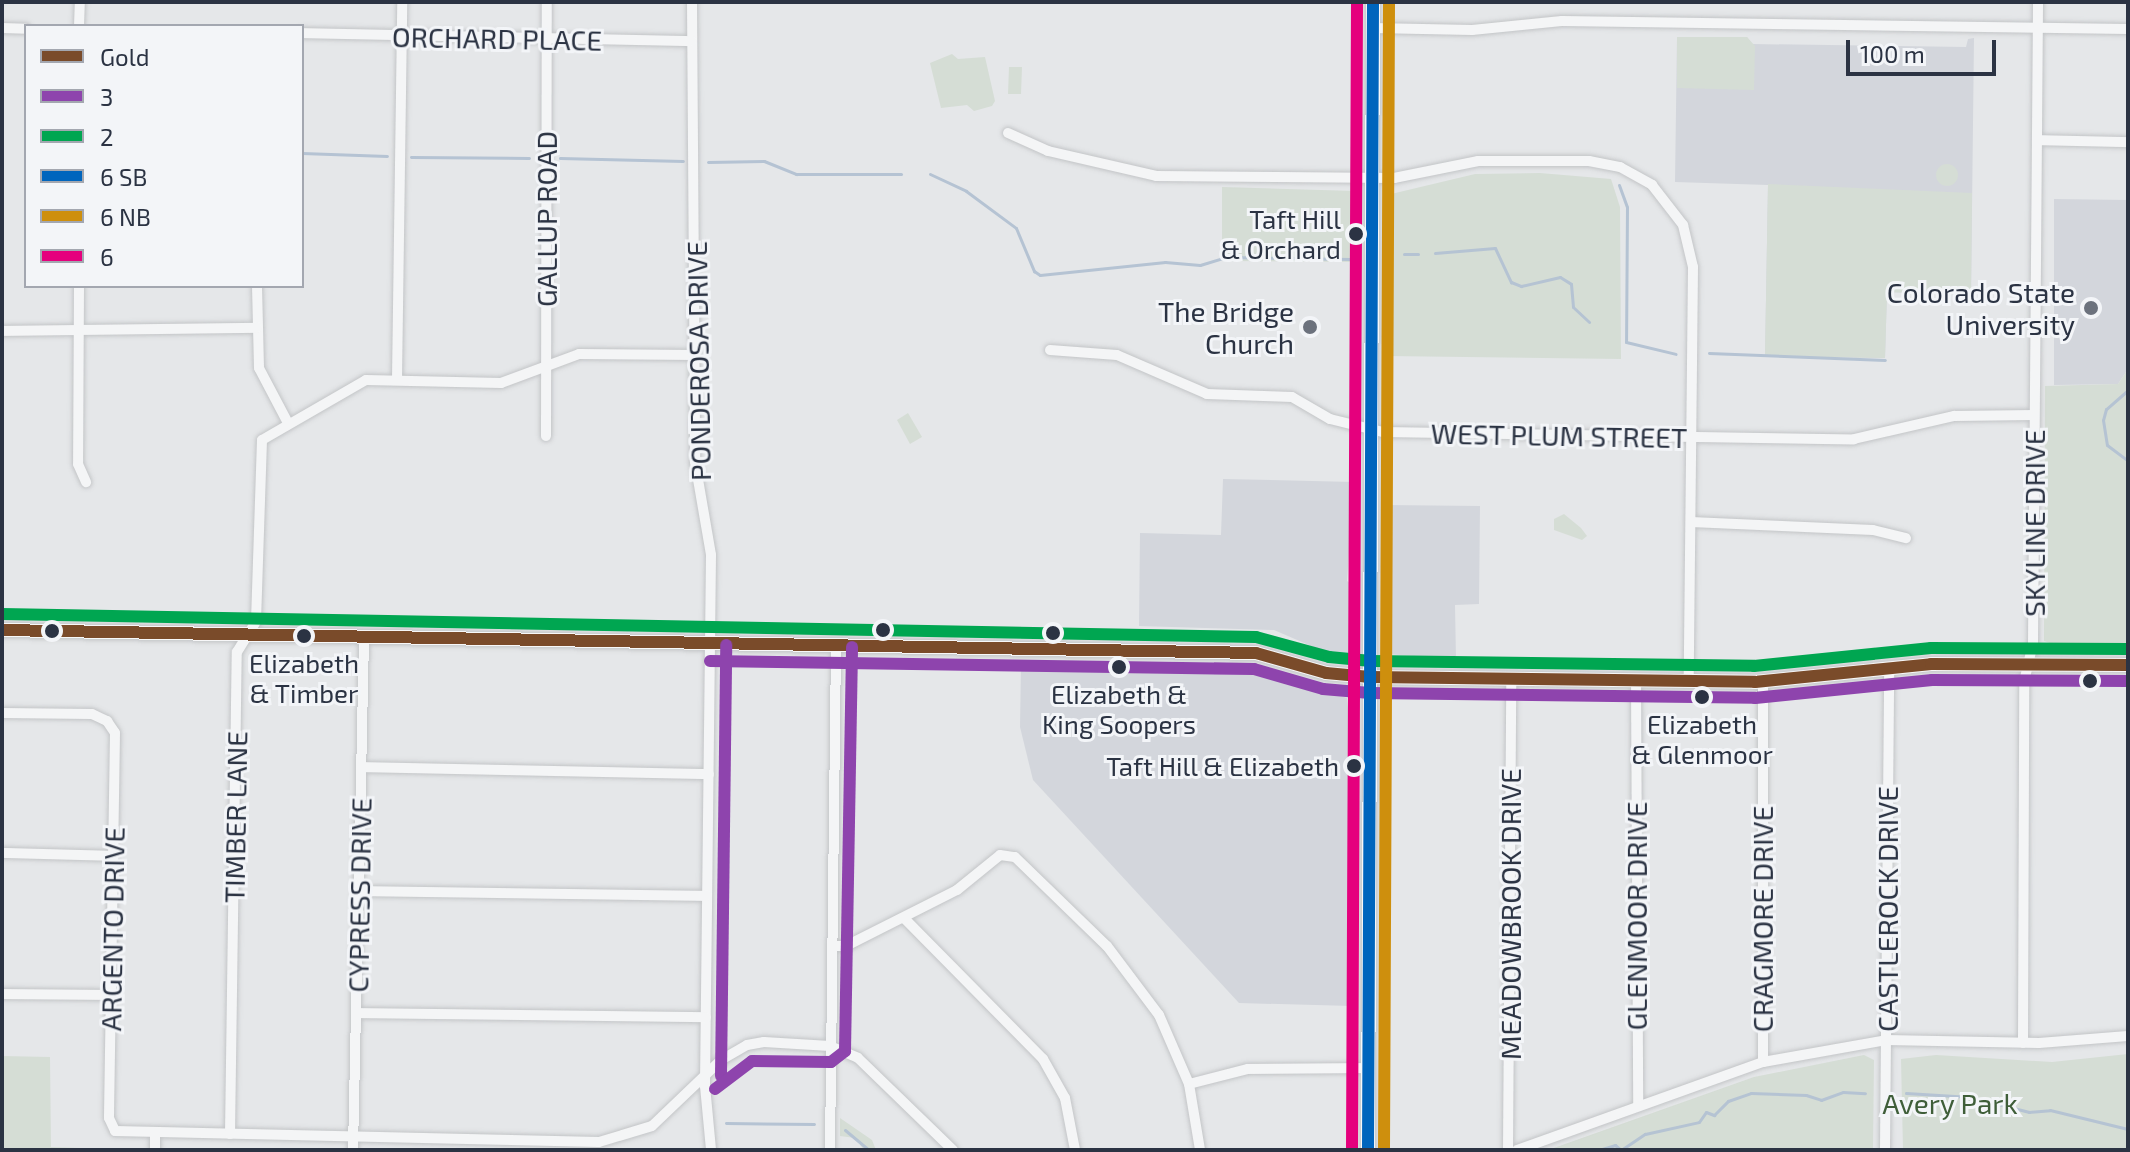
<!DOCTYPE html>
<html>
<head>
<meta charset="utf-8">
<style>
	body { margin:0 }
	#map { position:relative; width:2130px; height:1152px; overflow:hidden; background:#e5e7e9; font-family:"Exo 2",sans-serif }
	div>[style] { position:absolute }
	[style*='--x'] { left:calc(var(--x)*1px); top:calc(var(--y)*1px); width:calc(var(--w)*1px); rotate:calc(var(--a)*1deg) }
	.built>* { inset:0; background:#d3d6dc }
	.green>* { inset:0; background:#d5ddd5 }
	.round { border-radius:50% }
	.stream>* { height:3px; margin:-1.5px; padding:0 1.5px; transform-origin:1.5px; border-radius:1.5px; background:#b5c3d3 }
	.roads { filter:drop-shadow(0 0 2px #c3c5c7) drop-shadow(0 0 2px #c3c5c7) }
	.minor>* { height:10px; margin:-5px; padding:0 5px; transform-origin:5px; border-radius:5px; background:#f4f5f6 }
	.secondary>* { height:14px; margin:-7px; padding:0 7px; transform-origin:7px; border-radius:7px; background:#f7f7f8 }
	.bus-1>* { height:12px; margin:-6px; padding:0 6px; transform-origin:6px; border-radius:6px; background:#7a4b2a }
	.bus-2>* { height:12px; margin:-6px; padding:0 6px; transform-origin:6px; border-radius:6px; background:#8e44ad }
	.bus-3>* { height:12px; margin:-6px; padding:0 6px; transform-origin:6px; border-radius:6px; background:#00a651 }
	.bus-4>* { height:12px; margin:-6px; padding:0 6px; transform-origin:6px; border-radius:6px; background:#0065bd }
	.bus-5>* { height:12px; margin:-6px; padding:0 6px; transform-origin:6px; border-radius:6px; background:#ce8f0d }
	.bus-6>* { height:12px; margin:-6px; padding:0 6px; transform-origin:6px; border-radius:6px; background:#e5007d }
	.dots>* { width:22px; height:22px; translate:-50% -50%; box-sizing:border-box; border:4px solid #f3f5f8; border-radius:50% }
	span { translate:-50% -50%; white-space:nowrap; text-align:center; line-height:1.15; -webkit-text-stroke:6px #f3f5f8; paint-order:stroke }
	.bus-label { font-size:26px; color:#2b3343 }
	.right { translate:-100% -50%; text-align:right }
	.street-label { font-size:28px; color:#2b3343 }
	.poi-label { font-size:28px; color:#2b3343 }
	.park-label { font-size:28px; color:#3f5e39 }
	.frame { position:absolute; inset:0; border:4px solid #2b3343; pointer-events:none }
	.legend { position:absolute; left:24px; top:24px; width:280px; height:264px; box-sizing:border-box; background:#f3f5f8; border:2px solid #a3a7b0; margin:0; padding:10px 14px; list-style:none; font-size:24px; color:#2b3343 }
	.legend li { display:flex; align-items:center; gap:16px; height:40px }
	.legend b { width:40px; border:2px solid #a3a7b0 }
	.scale { position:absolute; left:1846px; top:40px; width:150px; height:36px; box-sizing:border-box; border:4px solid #2b3343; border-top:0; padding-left:10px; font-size:24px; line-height:28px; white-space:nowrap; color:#2b3343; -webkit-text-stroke:6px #f3f5f8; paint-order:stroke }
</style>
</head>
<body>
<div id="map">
	<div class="built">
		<div style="clip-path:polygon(1677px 37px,1747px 37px,1752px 44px,1966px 47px,1968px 39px,1974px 38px,1971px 295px,1887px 292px,1885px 358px,1765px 356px,1768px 185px,1675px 182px)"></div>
		<div style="clip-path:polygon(2054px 199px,2128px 200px,2128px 369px,2118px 384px,2054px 385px)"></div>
		<div style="clip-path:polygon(1223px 479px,1354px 482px,1347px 581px,1355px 586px,1350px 654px,1325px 652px,1274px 630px,1139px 626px,1140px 533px,1221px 535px)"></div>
		<div style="clip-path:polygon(1385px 505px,1480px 506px,1479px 604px,1455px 605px,1456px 659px,1386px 654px)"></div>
		<div style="clip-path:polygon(1021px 666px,1257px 668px,1347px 698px,1353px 759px,1352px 1006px,1239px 1003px,1033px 780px,1020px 727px)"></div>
	</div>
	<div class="green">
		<div style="clip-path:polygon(1677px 37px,1747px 37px,1755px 46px,1754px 90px,1677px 88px)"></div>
		<div style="clip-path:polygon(952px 54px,958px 59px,985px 57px,995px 101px,992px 106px,974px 111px,967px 105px,941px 108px,930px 63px)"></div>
		<div style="clip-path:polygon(1009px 67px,1022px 67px,1021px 94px,1008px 94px)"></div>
		<div class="round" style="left:1936px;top:164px;width:22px;height:22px"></div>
		<div style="clip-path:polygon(1540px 173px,1611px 179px,1620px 207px,1621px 359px,1386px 356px,1387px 195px,1475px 174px)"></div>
		<div style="clip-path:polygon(1768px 184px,1972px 193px,1971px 295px,1887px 292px,1885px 358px,1765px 356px)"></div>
		<div style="clip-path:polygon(1222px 187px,1355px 191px,1356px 262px,1222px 261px)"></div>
		<div style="clip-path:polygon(2128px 369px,2128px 645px,2050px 643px,2044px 641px,2045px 386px,2118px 384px)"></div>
		<div style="clip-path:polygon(908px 413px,922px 437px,910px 444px,897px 420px)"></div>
		<div style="clip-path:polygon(1564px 514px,1581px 528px,1587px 536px,1582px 540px,1554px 530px,1554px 519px)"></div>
		<div style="clip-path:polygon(2128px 1054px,2128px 1150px,1903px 1150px,1901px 1059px,1936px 1055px,2052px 1062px)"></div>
		<div style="clip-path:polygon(1864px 1055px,1874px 1060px,1873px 1150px,1548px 1150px,1754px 1077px)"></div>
		<div style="clip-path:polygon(2px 1056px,50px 1057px,51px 1147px,142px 1150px,2px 1150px)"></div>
		<div style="clip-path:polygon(840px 1118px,872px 1140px,876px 1150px,864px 1150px,855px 1138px,840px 1136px)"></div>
	</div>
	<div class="stream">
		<div style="--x:302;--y:153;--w:85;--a:2"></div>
		<div style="--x:411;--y:157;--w:118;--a:0.5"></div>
		<div style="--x:560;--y:158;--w:123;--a:1.4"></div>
		<div style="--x:708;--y:162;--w:56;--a:-1"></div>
		<div style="--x:764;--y:161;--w:35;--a:22"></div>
		<div style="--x:796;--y:174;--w:105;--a:0"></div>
		<div style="--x:930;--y:174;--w:40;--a:25"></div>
		<div style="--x:966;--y:191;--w:62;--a:36.5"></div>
		<div style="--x:1016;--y:228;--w:47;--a:67.3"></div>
		<div style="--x:1034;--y:271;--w:7;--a:34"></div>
		<div style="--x:1040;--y:275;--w:126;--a:-5.9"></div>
		<div style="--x:1165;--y:262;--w:35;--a:5"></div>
		<div style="--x:1200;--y:265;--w:27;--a:-17"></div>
		<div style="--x:1226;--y:257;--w:124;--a:0.9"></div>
		<div style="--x:1619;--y:185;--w:23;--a:70"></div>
		<div style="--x:1627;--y:207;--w:135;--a:90.4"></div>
		<div style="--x:1626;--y:342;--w:51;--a:13.5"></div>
		<div style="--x:1435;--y:253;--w:60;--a:-4.8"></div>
		<div style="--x:1495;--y:248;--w:38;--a:65"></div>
		<div style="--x:1511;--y:282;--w:11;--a:22"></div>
		<div style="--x:1521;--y:286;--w:40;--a:-13"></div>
		<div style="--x:1560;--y:277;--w:13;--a:32"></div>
		<div style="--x:1571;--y:284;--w:23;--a:85"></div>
		<div style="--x:1573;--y:307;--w:22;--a:43"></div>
		<div style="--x:1404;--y:254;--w:14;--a:0"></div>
		<div style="--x:1709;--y:353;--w:176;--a:2.3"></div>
		<div style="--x:2128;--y:390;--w:29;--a:139"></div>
		<div style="--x:2106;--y:409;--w:11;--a:105"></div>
		<div style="--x:2103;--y:420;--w:25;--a:81"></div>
		<div style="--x:2107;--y:445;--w:26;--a:37"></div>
		<div style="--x:1906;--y:1093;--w:65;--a:3.5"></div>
		<div style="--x:1971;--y:1097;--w:60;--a:14.5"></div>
		<div style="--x:2029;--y:1112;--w:21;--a:-5"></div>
		<div style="--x:2050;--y:1110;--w:80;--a:13.7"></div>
		<div style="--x:726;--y:1123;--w:88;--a:0.7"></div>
		<div style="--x:845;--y:1130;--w:31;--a:40"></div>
		<div style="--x:1599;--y:1150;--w:17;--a:-17"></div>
		<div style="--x:1615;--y:1145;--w:8;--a:40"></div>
		<div style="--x:1621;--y:1150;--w:29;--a:-34"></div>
		<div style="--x:1645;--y:1134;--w:55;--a:-12.5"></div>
		<div style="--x:1699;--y:1122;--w:12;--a:-55"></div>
		<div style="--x:1706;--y:1112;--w:9;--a:21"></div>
		<div style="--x:1714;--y:1115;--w:20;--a:-45"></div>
		<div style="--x:1728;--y:1101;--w:24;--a:-19"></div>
		<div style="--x:1751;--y:1093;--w:55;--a:2.1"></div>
		<div style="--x:1806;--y:1095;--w:16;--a:18"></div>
		<div style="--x:1821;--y:1100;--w:23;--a:-20"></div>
		<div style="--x:1843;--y:1092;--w:22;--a:3"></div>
	</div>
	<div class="roads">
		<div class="minor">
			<div style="--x:692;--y:2;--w:460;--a:89.6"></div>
			<div style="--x:695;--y:462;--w:94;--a:80.2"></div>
			<div style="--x:711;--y:555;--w:531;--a:90.65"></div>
			<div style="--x:705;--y:1086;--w:64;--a:84.6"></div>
			<div style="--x:79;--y:26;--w:24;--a:-88"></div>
			<div style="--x:2;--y:28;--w:24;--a:2"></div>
			<div style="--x:1373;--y:28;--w:99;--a:1.2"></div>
			<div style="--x:1472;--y:30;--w:90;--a:-5.7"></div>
			<div style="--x:1562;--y:21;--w:566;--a:0.81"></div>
			<div style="--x:302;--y:33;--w:390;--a:1.2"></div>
			<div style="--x:1008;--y:133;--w:44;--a:24.2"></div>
			<div style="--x:1048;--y:151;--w:111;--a:13"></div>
			<div style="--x:1156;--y:176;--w:238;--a:0.5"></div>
			<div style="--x:1394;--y:178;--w:86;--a:-11.4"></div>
			<div style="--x:1478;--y:161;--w:111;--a:0"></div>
			<div style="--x:1589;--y:161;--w:32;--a:11"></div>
			<div style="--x:1620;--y:167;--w:37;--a:29"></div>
			<div style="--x:1652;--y:185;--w:51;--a:52.2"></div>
			<div style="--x:1683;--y:225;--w:43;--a:76.6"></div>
			<div style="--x:1693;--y:267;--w:413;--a:90.6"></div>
			<div style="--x:2037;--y:140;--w:91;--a:1.3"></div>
			<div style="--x:79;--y:286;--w:178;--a:90.3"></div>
			<div style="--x:78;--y:464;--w:20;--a:66"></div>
			<div style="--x:257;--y:286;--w:82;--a:88.6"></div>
			<div style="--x:259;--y:368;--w:60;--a:62.2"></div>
			<div style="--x:2;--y:331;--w:255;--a:-0.7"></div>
			<div style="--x:1050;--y:350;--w:67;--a:4.3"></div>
			<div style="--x:1117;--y:355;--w:98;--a:23.4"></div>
			<div style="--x:1207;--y:394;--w:85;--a:2"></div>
			<div style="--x:1292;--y:397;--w:44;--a:30.1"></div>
			<div style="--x:1330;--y:419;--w:55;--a:13.8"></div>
			<div style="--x:1383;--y:432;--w:471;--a:0.9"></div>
			<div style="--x:1854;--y:439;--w:103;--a:-13"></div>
			<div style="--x:1954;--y:416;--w:80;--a:-0.7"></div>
			<div style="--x:397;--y:379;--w:377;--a:-89.2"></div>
			<div style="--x:546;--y:436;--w:434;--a:-89.9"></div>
			<div style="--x:1691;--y:522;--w:182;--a:2.5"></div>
			<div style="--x:1873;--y:530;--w:34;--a:14"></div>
			<div style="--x:1636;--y:680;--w:423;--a:89.7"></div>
			<div style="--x:1763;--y:681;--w:381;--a:90"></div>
			<div style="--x:2;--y:713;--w:90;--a:0.6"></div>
			<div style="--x:92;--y:714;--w:17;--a:25"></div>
			<div style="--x:107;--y:721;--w:14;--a:56"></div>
			<div style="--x:115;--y:733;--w:385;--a:90.9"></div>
			<div style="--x:109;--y:1118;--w:14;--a:65"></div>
			<div style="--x:115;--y:1131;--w:484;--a:1.3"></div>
			<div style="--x:599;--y:1142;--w:55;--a:-16.8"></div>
			<div style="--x:652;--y:1126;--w:95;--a:-43.7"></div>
			<div style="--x:721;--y:1060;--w:30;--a:-30"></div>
			<div style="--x:747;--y:1045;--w:17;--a:-10"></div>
			<div style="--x:764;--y:1042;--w:66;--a:3.5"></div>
			<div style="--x:830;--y:1046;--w:30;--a:23"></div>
			<div style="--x:858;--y:1058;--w:132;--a:44.1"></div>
			<div style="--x:362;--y:767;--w:347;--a:1.2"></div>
			<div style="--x:2;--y:853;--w:111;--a:1.5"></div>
			<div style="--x:359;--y:891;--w:348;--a:0.8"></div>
			<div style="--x:904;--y:918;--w:198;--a:45.4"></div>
			<div style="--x:1043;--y:1059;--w:45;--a:60.6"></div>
			<div style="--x:1065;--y:1098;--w:53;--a:79.1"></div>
			<div style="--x:834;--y:946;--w:12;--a:0"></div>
			<div style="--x:846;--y:946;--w:124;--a:-26.8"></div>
			<div style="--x:957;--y:890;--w:55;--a:-39.1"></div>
			<div style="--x:1000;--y:855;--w:15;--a:8"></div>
			<div style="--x:1015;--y:857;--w:128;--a:44.1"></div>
			<div style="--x:1107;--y:946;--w:86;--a:53"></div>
			<div style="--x:1159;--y:1015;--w:75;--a:66.5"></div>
			<div style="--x:1189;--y:1084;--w:67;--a:80.5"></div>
			<div style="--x:2;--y:994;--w:108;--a:0.5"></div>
			<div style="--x:356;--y:1013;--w:350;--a:0.7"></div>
			<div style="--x:2023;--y:1043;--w:361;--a:-89.8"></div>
			<div style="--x:2024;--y:682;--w:40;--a:-77"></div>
			<div style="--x:2033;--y:643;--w:641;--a:-89.55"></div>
			<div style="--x:1189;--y:1084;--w:61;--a:-14.3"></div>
			<div style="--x:1248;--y:1069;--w:119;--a:-0.5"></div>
			<div style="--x:230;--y:1134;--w:482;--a:-89.2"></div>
			<div style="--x:237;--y:652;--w:36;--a:-58"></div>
			<div style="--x:256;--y:621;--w:181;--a:-88.1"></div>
			<div style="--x:262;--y:440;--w:120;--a:-30"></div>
			<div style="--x:366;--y:380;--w:135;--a:1.3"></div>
			<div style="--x:501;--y:383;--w:83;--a:-20.4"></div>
			<div style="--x:579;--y:354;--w:116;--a:0.5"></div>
			<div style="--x:155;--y:1150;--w:17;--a:-90"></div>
			<div style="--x:353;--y:1150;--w:511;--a:-88.77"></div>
			<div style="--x:830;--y:1150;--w:503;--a:-89.32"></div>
			<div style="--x:1508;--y:1150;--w:471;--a:-89.6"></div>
			<div style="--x:1517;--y:1150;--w:261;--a:-19.7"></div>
			<div style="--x:1763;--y:1062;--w:125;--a:-10.1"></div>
			<div style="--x:1886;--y:1040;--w:153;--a:1.1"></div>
			<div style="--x:2039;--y:1043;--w:89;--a:-4.5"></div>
			<div style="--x:1885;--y:1150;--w:483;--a:-89.5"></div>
		</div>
		<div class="secondary">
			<div style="--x:2;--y:630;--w:1254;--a:1.05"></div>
			<div style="--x:1256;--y:653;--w:73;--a:15.9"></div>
			<div style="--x:1326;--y:673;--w:44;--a:5.2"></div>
			<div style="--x:1370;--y:677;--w:385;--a:0.7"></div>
			<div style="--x:1755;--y:682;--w:177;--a:-5.8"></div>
			<div style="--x:1931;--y:664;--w:197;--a:0.3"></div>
			<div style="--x:1368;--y:1150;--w:1148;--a:-89.75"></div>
		</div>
	</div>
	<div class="bus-1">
		<div style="--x:2;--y:630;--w:1254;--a:1.05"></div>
		<div style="--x:1256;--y:653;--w:73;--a:15.9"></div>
		<div style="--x:1326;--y:673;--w:44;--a:5.2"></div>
		<div style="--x:1370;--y:677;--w:385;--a:0.7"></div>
		<div style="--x:1755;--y:682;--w:177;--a:-5.8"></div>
		<div style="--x:1931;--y:664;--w:197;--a:0.3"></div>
	</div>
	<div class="bus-2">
		<div style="--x:710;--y:661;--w:544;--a:0.84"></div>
		<div style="--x:1254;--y:669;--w:72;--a:16.2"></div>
		<div style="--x:1323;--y:689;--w:47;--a:4.9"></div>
		<div style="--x:1370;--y:693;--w:385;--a:0.7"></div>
		<div style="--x:1755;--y:698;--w:178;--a:-5.8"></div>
		<div style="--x:1932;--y:680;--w:196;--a:0.3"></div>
		<div style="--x:721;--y:1076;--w:431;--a:-89.3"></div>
		<div style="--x:715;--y:1089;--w:46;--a:-37.1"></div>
		<div style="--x:752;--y:1061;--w:79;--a:0.7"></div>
		<div style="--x:831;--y:1062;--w:18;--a:-38"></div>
		<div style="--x:845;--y:1051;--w:404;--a:-89"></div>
	</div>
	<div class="bus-3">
		<div style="--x:2;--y:614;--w:1254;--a:1.05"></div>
		<div style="--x:1256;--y:637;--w:76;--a:15.3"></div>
		<div style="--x:1329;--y:657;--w:42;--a:5.4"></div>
		<div style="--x:1371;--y:661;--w:383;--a:0.7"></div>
		<div style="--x:1754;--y:666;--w:178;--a:-5.8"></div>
		<div style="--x:1931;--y:648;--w:197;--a:0.3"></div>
	</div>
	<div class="bus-4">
		<div style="--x:1368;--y:1150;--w:1148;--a:-89.75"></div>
	</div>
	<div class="bus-5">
		<div style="--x:1384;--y:1150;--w:1148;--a:-89.75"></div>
	</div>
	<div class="bus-6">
		<div style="--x:1352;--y:1150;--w:1148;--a:-89.75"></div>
	</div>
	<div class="dots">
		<div style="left:1356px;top:234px;background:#2b3343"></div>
		<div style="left:2091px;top:308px;background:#6c727d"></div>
		<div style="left:1310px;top:327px;background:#6c727d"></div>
		<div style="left:883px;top:630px;background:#2b3343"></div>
		<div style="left:52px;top:631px;background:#2b3343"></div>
		<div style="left:1053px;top:633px;background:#2b3343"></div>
		<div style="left:304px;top:636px;background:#2b3343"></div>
		<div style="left:1119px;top:667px;background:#2b3343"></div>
		<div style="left:2090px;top:681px;background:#2b3343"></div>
		<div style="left:1702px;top:697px;background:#2b3343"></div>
		<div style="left:1354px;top:766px;background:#2b3343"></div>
	</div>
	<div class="bus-label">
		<span class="right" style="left:1341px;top:234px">Taft Hill<br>&amp; Orchard</span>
		<span style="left:304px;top:678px">Elizabeth<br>&amp; Timber</span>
		<span style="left:1119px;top:709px">Elizabeth &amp;<br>King Soopers</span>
		<span style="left:1702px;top:739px">Elizabeth<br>&amp; Glenmoor</span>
		<span class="right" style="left:1339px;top:766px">Taft Hill &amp; Elizabeth</span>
	</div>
	<div class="street-label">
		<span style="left:497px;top:38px;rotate:1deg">ORCHARD PLACE</span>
		<span style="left:546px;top:219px;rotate:-90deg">GALLUP ROAD</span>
		<span style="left:698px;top:361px;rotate:-91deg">PONDEROSA DRIVE</span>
		<span style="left:1559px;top:435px;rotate:1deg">WEST PLUM STREET</span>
		<span style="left:2034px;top:523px;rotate:-90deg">SKYLINE DRIVE</span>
		<span style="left:235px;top:817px;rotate:-89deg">TIMBER LANE</span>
		<span style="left:359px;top:895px;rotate:-89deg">CYPRESS DRIVE</span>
		<span style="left:1887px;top:909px;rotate:-90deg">CASTLEROCK DRIVE</span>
		<span style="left:1510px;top:914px;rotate:-90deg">MEADOWBROOK DRIVE</span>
		<span style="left:1636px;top:916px;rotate:-90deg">GLENMOOR DRIVE</span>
		<span style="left:1762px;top:919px;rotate:-90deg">CRAGMORE DRIVE</span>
		<span style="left:112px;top:929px;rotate:-89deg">ARGENTO DRIVE</span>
	</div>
	<div class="poi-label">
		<span class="right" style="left:2075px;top:308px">Colorado State<br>University</span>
		<span class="right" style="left:1294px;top:327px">The Bridge<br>Church</span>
	</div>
	<div class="park-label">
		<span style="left:1950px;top:1103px">Avery Park</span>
	</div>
	<div class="frame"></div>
	<ul class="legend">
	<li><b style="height:10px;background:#7a4b2a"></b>Gold</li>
	<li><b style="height:10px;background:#8e44ad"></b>3</li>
	<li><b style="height:10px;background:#00a651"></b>2</li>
	<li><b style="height:10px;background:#0065bd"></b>6 SB</li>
	<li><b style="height:10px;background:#ce8f0d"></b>6 NB</li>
	<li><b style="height:10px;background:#e5007d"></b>6</li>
	</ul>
	<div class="scale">100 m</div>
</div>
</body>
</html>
